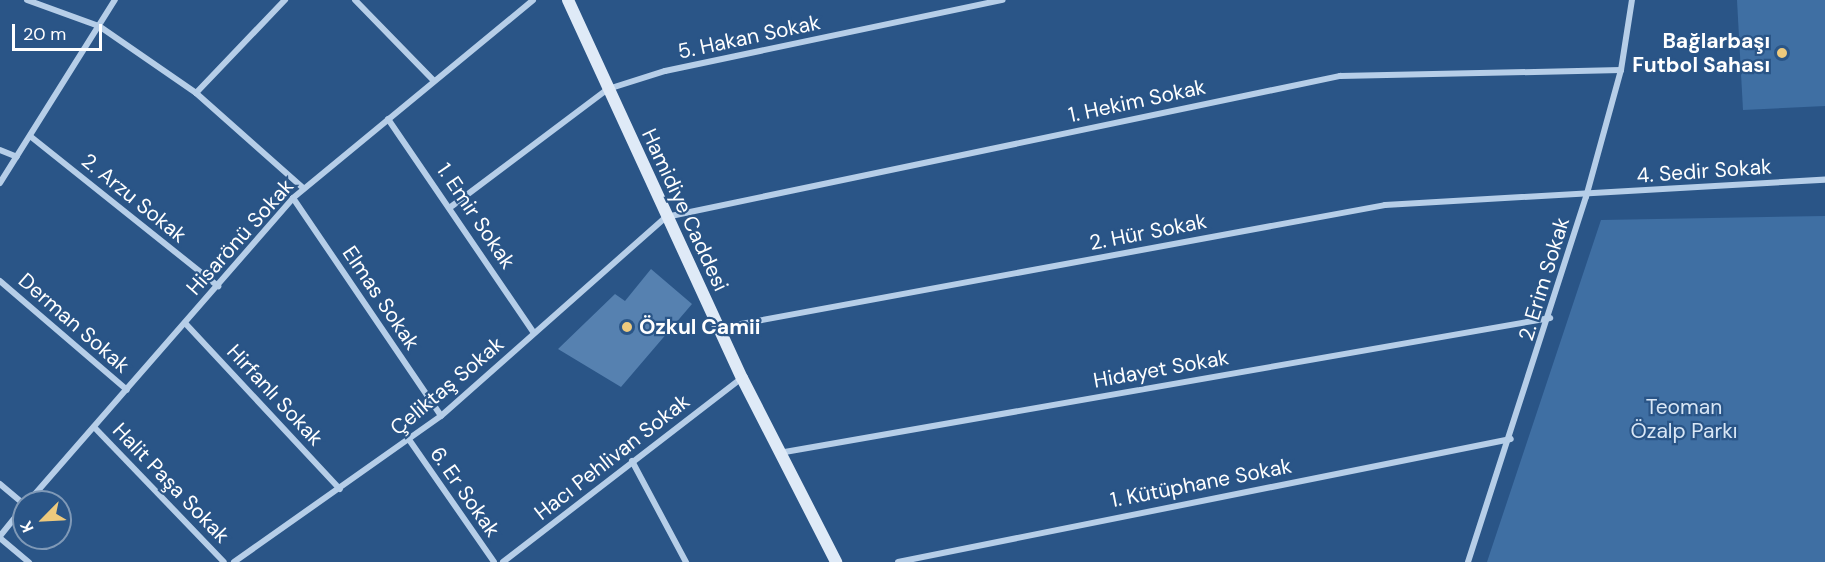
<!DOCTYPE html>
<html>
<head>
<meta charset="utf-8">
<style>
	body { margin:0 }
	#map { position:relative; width:1825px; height:562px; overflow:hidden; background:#2a5587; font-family:"DM Sans",sans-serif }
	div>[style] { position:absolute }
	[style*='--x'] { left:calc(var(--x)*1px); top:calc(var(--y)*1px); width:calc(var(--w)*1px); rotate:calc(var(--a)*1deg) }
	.green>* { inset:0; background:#3f6fa3 }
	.building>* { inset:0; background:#5681b0 }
	.street>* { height:6px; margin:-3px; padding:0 3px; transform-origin:3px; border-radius:3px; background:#b6cee8 }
	.secondary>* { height:12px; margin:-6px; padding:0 6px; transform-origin:6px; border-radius:6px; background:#dfeaf7 }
	.dots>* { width:16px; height:16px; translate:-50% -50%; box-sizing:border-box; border:3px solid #2a5587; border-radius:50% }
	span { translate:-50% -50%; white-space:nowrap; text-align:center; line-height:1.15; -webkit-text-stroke:4.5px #2a5587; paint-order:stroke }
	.street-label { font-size:21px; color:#fff }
	.poi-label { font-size:21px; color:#fff; font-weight:700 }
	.right { translate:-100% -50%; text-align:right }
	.left { translate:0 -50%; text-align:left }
	.park-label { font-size:21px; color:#d9e7f6 }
	.north { position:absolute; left:12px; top:490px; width:60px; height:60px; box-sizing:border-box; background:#2a5587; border:2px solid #7f99b7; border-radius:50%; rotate:246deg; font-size:16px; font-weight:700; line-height:24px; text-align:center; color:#fff }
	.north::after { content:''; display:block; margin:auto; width:21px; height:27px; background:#eeca7d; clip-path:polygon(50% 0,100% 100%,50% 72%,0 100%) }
	.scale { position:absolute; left:12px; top:24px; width:90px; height:27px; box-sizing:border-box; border:3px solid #fff; border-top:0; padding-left:8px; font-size:18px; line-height:21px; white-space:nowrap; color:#fff; -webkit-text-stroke:4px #2a5587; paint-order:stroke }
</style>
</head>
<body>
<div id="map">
	<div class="green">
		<div style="clip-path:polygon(1737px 0,1825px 0,1825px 106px,1743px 110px)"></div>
		<div style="clip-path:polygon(1825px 216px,1825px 562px,1487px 562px,1601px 220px)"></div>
	</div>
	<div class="building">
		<div style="clip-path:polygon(651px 269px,692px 304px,621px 387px,558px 349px,615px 294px,625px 301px)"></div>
	</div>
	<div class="street">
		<div style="--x:27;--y:0;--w:77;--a:19.9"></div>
		<div style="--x:99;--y:26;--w:118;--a:34.6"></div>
		<div style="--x:196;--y:93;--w:144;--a:41.6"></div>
		<div style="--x:355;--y:0;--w:113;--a:45.7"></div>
		<div style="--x:196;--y:93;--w:129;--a:-46.3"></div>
		<div style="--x:388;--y:119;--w:259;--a:55.7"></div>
		<div style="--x:30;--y:136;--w:241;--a:38.6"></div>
		<div style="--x:0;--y:150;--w:18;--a:22"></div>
		<div style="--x:0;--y:183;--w:216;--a:-57.9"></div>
		<div style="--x:293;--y:198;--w:263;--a:55.8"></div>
		<div style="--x:452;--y:206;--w:195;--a:-36.9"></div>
		<div style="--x:608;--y:89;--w:60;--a:-17.5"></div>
		<div style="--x:665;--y:71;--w:345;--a:-11.9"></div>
		<div style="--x:0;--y:281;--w:167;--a:40.6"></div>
		<div style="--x:185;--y:323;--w:227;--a:47"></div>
		<div style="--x:719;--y:328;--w:677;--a:-10.46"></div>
		<div style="--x:1385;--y:205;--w:441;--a:-3.3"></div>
		<div style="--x:94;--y:427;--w:187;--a:46.1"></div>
		<div style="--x:410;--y:441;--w:147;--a:55.2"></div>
		<div style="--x:779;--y:453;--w:783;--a:-9.93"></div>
		<div style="--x:632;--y:461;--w:115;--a:61.9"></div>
		<div style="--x:0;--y:484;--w:31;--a:40"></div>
		<div style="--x:28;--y:502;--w:403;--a:-48.9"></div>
		<div style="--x:293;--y:198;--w:311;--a:-39.5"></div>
		<div style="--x:0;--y:536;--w:38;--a:-51"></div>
		<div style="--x:0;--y:538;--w:38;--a:40"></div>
		<div style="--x:234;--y:562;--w:253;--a:-35.2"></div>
		<div style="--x:441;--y:416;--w:300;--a:-41.5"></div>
		<div style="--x:666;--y:217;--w:689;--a:-11.82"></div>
		<div style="--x:1340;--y:76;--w:281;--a:-1.2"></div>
		<div style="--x:503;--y:562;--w:302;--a:-37.6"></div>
		<div style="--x:898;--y:562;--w:625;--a:-11.35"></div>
		<div style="--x:1468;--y:562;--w:384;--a:-72.1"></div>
		<div style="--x:1586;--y:197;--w:132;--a:-74.6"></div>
		<div style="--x:1621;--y:70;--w:71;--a:-81.1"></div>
	</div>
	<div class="secondary">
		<div style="--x:568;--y:0;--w:416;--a:65.3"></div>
		<div style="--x:742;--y:378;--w:207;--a:62.9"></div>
	</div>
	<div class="dots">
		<div style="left:1782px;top:53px;background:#eeca7d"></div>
		<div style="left:627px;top:327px;background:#eeca7d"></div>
	</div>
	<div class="street-label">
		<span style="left:749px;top:37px;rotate:-12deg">5. Hakan Sokak</span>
		<span style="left:1137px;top:101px;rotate:-12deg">1. Hekim Sokak</span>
		<span style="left:1704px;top:171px;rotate:-4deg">4. Sedir Sokak</span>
		<span style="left:134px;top:198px;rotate:39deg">2. Arzu Sokak</span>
		<span style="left:685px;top:210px;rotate:65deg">Hamidiye Caddesi</span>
		<span style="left:476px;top:216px;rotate:56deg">1. Emir Sokak</span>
		<span style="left:1148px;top:232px;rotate:-11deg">2. Hür Sokak</span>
		<span style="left:240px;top:237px;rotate:-48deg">Hisarönü Sokak</span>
		<span style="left:1544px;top:279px;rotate:-73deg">2. Erim Sokak</span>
		<span style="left:381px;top:298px;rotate:56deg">Elmas Sokak</span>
		<span style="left:74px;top:323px;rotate:41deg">Derman Sokak</span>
		<span style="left:1161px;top:369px;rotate:-10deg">Hidayet Sokak</span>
		<span style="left:447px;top:386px;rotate:-40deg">Çeliktaş Sokak</span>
		<span style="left:275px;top:395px;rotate:47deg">Hirfanlı Sokak</span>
		<span style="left:612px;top:457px;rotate:-38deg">Hacı Pehlivan Sokak</span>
		<span style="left:171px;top:483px;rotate:46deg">Halit Paşa Sokak</span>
		<span style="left:1201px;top:483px;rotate:-11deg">1. Kütüphane Sokak</span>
		<span style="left:465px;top:492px;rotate:55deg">6. Er Sokak</span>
	</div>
	<div class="poi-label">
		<span class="right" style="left:1770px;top:53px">Bağlarbaşı<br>Futbol Sahası</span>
		<span class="left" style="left:639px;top:327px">Özkul Camii</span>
	</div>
	<div class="park-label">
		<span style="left:1684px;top:419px">Teoman<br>Özalp Parkı</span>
	</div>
	<div class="north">K</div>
	<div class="scale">20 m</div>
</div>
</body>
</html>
